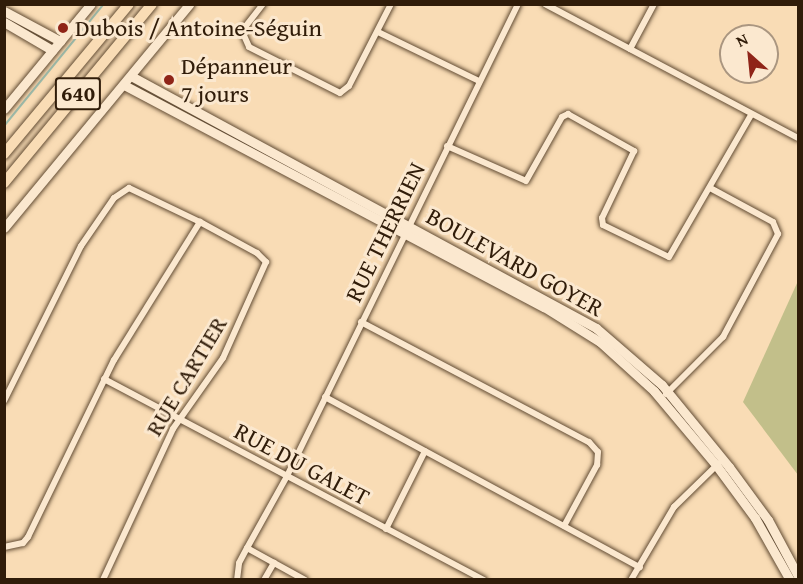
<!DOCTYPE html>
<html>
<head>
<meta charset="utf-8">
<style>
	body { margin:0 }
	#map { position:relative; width:803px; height:584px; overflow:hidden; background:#f9dcb5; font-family:"Gentium Book Plus",serif }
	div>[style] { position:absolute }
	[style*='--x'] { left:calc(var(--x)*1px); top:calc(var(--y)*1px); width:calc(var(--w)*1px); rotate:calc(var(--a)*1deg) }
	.green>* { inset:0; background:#c2bf8a }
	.stream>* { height:2px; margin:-1px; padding:0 1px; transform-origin:1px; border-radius:1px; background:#9ebcab }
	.roads { filter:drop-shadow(0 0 2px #624c34) drop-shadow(0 0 2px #624c34) }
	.street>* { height:6px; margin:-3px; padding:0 3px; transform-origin:3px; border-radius:3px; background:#fbe8cf }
	.secondary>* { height:9px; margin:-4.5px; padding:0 4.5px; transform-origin:4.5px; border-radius:4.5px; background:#fbe8cf }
	.highway>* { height:10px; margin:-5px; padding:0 5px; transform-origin:5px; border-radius:5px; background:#f9dcb5 }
	.dots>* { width:16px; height:16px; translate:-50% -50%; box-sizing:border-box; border:3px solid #fbe8cf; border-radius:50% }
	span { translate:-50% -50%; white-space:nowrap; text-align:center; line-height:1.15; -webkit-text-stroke:6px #fbe8cf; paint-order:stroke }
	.shield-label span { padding:2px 4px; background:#fbe8cf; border:2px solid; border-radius:4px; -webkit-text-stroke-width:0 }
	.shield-label { font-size:22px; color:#301c09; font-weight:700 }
	.poi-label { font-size:24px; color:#301c09 }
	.left { translate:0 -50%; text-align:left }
	.street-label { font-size:24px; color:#301c09 }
	.frame { position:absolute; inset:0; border:6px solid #301c09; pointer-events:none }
	.north { position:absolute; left:719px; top:24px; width:60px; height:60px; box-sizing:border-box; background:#fbe8cf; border:2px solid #aa9680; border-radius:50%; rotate:333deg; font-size:16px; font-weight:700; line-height:24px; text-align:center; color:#301c09 }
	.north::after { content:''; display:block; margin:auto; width:21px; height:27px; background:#8f2418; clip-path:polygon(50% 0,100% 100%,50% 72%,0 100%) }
</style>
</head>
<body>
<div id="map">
	<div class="green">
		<div style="clip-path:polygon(798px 281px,798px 475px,743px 402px)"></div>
	</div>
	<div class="stream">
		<div style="--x:4;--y:126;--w:158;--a:-50.7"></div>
	</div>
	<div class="roads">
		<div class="street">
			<div style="--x:263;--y:4;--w:34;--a:128"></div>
			<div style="--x:242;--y:31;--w:17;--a:66"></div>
			<div style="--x:249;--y:47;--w:102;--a:26.8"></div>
			<div style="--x:340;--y:93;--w:11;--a:-38"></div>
			<div style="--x:349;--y:86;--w:92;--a:-62.9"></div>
			<div style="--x:545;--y:4;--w:286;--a:27.9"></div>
			<div style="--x:378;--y:32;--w:112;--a:25.9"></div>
			<div style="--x:630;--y:49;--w:51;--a:-61.9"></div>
			<div style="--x:447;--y:146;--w:86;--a:23.9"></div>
			<div style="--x:526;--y:181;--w:73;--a:-60.6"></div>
			<div style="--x:562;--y:117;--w:7;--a:-27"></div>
			<div style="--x:568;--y:114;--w:76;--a:29.3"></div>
			<div style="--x:634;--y:151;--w:74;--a:115.5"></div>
			<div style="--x:602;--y:218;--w:7;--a:82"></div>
			<div style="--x:603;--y:225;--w:73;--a:25.9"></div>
			<div style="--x:669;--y:257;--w:164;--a:-60"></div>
			<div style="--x:361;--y:322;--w:258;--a:27.8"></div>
			<div style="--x:589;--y:442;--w:13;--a:48"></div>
			<div style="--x:598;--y:452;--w:13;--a:94"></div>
			<div style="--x:597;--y:465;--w:69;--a:118.4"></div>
			<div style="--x:104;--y:379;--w:430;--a:27.9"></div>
			<div style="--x:666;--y:394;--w:81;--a:-45"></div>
			<div style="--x:723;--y:337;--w:117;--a:-61.9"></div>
			<div style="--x:778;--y:234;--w:13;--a:-113"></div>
			<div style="--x:773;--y:222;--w:72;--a:-151.6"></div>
			<div style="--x:325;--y:397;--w:358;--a:28.4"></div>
			<div style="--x:4;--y:401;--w:173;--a:-63.6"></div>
			<div style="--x:81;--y:246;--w:58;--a:-55.5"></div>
			<div style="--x:114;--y:198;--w:18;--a:-34"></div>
			<div style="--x:129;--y:188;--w:79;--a:25.6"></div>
			<div style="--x:200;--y:222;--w:65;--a:28.5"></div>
			<div style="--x:257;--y:253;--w:13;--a:45"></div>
			<div style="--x:266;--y:262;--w:105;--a:114.1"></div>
			<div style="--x:223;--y:358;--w:87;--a:125.2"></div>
			<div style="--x:173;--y:429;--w:166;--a:114.9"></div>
			<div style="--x:386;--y:529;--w:87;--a:-63.4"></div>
			<div style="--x:4;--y:547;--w:19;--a:-12"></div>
			<div style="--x:23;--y:543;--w:8;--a:-50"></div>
			<div style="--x:28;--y:537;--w:197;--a:-64.1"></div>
			<div style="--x:114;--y:360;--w:163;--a:-58.1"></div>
			<div style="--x:237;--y:580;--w:17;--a:-83"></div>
			<div style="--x:239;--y:563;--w:17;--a:-62"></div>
			<div style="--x:264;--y:580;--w:20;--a:-60"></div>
			<div style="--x:305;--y:580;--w:66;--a:-151.1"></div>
			<div style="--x:247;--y:548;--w:82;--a:-60.9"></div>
			<div style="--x:287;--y:476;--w:525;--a:-63.92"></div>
			<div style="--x:631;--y:580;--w:85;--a:-59.5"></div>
			<div style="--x:674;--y:507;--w:62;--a:-44.3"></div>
		</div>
		<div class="secondary">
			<div style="--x:4;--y:11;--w:64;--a:28.2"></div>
			<div style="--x:4;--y:22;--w:56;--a:30.3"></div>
			<div style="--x:131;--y:76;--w:529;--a:28.45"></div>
			<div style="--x:596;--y:328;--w:87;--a:40.8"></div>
			<div style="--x:662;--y:385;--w:106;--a:50.7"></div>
			<div style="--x:729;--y:467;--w:66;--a:53.7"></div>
			<div style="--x:768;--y:520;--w:64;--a:61.8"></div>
			<div style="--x:124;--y:85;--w:475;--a:27.9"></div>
			<div style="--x:544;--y:307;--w:66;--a:32"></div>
			<div style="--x:600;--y:342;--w:73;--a:42.2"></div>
			<div style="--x:654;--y:391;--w:97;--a:50"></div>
			<div style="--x:716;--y:465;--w:66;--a:53.7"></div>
			<div style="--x:755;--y:518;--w:71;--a:60.6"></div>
			<div style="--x:4;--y:109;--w:136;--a:-50.4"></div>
			<div style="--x:4;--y:228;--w:291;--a:-50.4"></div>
		</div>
		<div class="highway">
			<div style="--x:4;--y:154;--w:195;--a:-50.2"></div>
			<div style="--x:4;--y:183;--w:232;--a:-50.4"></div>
		</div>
	</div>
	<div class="dots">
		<div style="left:63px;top:28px;background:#8f2418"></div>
		<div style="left:169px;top:80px;background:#8f2418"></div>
	</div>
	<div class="shield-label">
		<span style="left:78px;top:94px">640</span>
	</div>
	<div class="poi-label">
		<span class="left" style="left:75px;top:28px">Dubois / Antoine-Séguin</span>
		<span class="left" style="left:181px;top:80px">Dépanneur<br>7 jours</span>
	</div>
	<div class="street-label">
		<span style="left:385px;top:232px;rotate:-64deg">RUE THERRIEN</span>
		<span style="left:515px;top:262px;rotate:29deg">BOULEVARD GOYER</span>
		<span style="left:186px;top:376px;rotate:-59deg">RUE CARTIER</span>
		<span style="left:302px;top:464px;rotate:28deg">RUE DU GALET</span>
	</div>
	<div class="frame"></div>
	<div class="north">N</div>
</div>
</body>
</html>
